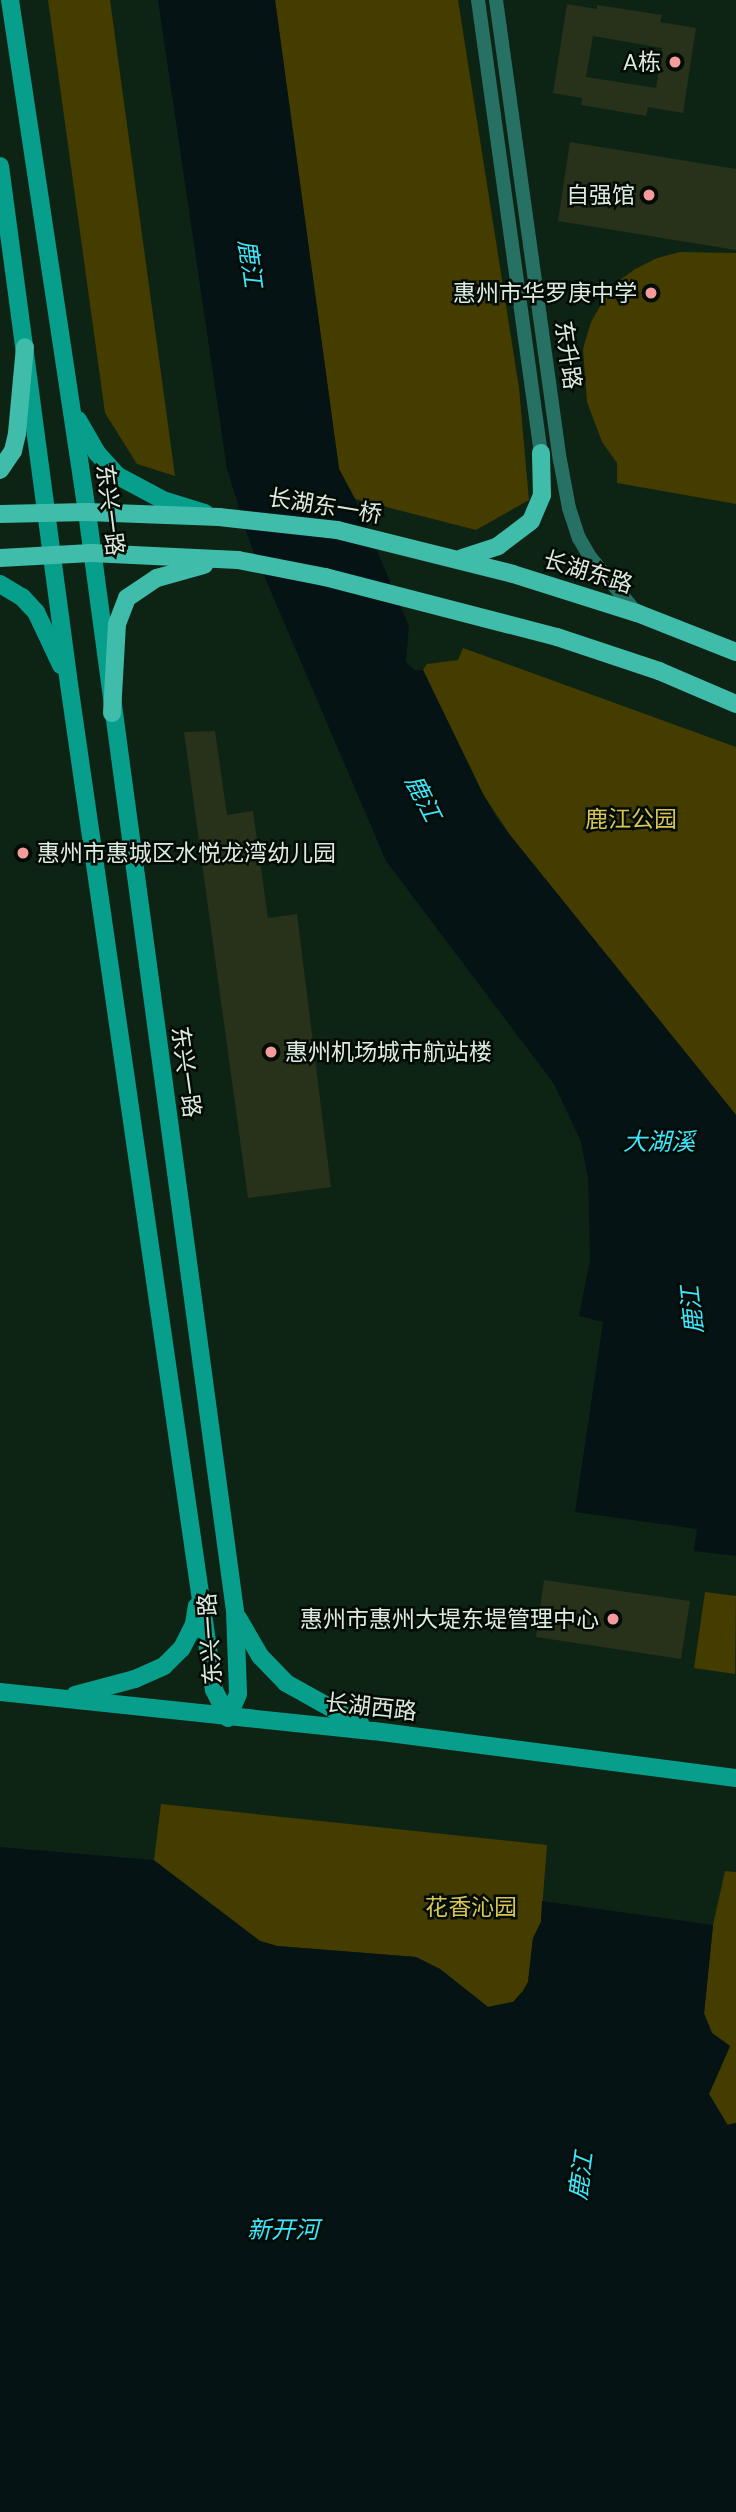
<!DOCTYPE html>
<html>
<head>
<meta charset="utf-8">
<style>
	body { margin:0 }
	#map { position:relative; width:736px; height:2512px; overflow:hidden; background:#0d2415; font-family:"DM Sans","Noto Sans SC",sans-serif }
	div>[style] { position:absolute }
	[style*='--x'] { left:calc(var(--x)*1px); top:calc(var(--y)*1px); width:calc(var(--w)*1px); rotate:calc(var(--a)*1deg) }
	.green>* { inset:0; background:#453c00 }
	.water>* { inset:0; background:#051315 }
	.building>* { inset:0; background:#28311a }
	.street>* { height:14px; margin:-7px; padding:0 7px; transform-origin:7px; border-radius:7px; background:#267064 }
	.secondary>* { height:18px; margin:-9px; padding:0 9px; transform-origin:9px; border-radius:9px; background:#079e8c }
	.primary>* { height:18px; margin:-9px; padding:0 9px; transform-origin:9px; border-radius:9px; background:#40bdaa }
	.dots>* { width:19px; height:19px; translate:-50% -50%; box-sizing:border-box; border:4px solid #030b05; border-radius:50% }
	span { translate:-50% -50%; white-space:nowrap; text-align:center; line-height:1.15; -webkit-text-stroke:5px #030b05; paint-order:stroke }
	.poi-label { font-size:23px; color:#dceadf }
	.right { translate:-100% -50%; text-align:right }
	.left { translate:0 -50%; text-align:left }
	.street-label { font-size:23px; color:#dceadf }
	.park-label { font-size:23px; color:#d7c452 }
	.water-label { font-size:24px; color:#3de6fc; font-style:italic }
</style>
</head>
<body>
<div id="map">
	<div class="green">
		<div style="clip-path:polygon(48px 0,110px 0,175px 476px,137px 464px,105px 413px)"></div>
		<div style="clip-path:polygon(275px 0,458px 0,519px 388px,529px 500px,476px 530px,355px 499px,339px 469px)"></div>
		<div style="clip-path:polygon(680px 252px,736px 253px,736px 504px,617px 483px,617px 463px,602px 442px,587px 402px,583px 349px,591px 322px,603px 301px,616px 283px,635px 269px,657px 258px)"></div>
		<div style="clip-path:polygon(463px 648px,736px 747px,736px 1115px,514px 841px,483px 794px,423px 670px,427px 664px,458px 660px)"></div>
		<div style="clip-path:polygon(705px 1592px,736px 1596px,735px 1674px,694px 1668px)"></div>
		<div style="clip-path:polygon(161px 1804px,547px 1845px,541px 1922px,533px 1938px,528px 1982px,523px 1991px,513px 2002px,488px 2007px,440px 1969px,416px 1957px,277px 1946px,260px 1941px,154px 1860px)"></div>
		<div style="clip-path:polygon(725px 1871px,736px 1872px,736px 2123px,728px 2125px,709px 2094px,730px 2046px,712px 2033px,704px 2013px,713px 1925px)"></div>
	</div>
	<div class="water">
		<div style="clip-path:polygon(158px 0,275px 0,339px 469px,355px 499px,409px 626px,406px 662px,415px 670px,423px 670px,483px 794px,498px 820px,736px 1115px,736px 1556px,694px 1551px,697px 1529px,575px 1512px,603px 1322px,579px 1316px,590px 1260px,588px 1178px,581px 1142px,554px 1084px,386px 861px,250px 543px,227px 469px)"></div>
		<div style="clip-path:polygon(0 1847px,153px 1860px,260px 1941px,277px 1946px,416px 1957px,440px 1969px,488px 2007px,513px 2002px,523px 1991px,528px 1982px,533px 1938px,541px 1922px,542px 1901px,713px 1925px,704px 2014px,712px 2033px,730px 2046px,709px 2094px,727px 2125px,736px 2123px,736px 2512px,0 2512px)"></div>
	</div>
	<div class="building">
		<div style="clip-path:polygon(evenodd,567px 4px,597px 9px,597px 5px,662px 15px,660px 22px,696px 28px,683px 113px,648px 107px,646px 116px,581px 105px,582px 98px,553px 93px,567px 4px,593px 36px,662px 48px,656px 88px,586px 77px,593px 36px)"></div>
		<div style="clip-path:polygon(570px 142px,736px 169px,736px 250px,558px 221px)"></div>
		<div style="clip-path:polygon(215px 731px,227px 815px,253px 811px,268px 918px,297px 914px,331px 1187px,248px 1198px,184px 732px)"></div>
		<div style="clip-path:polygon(544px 1580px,690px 1601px,681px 1659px,536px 1637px)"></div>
	</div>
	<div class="street">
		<div style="--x:478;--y:0;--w:457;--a:82.1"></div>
		<div style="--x:496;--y:0;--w:464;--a:82.1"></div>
		<div style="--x:560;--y:460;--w:49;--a:79.4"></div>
		<div style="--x:569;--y:508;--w:32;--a:72"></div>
		<div style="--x:579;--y:538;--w:22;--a:60"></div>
		<div style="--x:590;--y:557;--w:72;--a:50.1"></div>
	</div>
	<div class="secondary">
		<div style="--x:10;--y:0;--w:518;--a:81.45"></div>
		<div style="--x:87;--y:512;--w:1109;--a:82.33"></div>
		<div style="--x:235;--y:1611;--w:83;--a:87.9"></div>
		<div style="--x:238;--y:1694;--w:26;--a:113"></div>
		<div style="--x:0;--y:166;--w:523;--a:82.41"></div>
		<div style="--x:69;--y:684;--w:1016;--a:81.8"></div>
		<div style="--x:214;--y:1690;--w:31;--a:63"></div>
		<div style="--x:78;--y:420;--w:38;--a:60"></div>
		<div style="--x:97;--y:453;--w:31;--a:48"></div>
		<div style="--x:118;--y:476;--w:51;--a:28.1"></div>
		<div style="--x:163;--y:500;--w:44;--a:17.2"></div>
		<div style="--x:0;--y:584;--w:26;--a:31"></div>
		<div style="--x:22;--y:597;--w:21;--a:47"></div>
		<div style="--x:36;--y:612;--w:59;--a:64.7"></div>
		<div style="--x:238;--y:1618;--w:44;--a:59.9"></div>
		<div style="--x:260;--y:1656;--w:37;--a:46"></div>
		<div style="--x:286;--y:1683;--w:86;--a:29.2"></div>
		<div style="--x:0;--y:1692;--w:376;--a:6"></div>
		<div style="--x:374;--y:1731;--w:365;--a:7.4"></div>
		<div style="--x:75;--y:1695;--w:62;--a:-14.9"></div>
		<div style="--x:135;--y:1679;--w:32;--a:-24"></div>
		<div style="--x:164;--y:1666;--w:25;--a:-45"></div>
		<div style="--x:182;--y:1648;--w:27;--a:-63"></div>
		<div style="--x:194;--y:1624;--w:18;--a:-81"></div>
	</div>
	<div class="primary">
		<div style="--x:0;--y:470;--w:23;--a:-56"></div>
		<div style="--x:13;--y:451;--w:18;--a:-77"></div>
		<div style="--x:17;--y:433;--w:86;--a:-84.7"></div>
		<div style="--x:0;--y:514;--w:87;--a:-1.3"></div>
		<div style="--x:87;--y:512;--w:132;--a:2.2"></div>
		<div style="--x:219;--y:517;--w:119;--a:6.3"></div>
		<div style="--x:337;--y:530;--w:181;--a:14"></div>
		<div style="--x:513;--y:574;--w:130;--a:17.5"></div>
		<div style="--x:637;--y:613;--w:106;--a:21.5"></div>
		<div style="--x:0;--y:558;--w:91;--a:-3.1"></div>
		<div style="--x:91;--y:553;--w:147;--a:2.7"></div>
		<div style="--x:238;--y:560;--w:89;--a:11.1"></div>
		<div style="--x:325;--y:577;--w:240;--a:14.5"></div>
		<div style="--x:557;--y:637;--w:108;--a:18.4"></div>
		<div style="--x:659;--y:671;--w:84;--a:23.2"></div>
		<div style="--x:462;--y:558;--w:38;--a:-18"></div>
		<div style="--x:498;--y:546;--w:41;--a:-37.1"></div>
		<div style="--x:531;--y:521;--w:28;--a:-67"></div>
		<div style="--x:542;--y:495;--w:42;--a:-91.4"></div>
		<div style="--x:112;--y:713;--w:89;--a:-86.8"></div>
		<div style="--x:117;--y:624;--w:28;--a:-69"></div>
		<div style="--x:127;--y:598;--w:36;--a:-34"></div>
		<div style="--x:157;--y:578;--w:49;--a:-15.5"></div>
	</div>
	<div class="dots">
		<div style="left:675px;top:62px;background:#f59b9c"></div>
		<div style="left:649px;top:195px;background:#f59b9c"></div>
		<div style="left:651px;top:293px;background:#f59b9c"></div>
		<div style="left:23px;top:853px;background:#f59b9c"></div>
		<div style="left:271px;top:1052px;background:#f59b9c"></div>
		<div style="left:613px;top:1619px;background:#f59b9c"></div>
	</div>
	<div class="poi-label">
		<span class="right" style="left:661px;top:62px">A栋</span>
		<span class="right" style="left:635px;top:195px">自强馆</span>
		<span class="right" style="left:637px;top:293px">惠州市华罗庚中学</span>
		<span class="left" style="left:37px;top:853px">惠州市惠城区水悦龙湾幼儿园</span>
		<span class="left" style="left:285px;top:1052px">惠州机场城市航站楼</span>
		<span class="right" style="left:599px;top:1619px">惠州市惠州大堤东堤管理中心</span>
	</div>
	<div class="street-label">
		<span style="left:568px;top:355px;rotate:82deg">东升路</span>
		<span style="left:325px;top:506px;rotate:9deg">长湖东一桥</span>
		<span style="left:110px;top:510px;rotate:83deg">东兴一路</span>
		<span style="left:588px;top:572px;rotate:17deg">长湖东路</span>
		<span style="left:186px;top:1072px;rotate:82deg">东兴一路</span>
		<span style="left:210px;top:1639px;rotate:-94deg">东兴一路</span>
		<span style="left:371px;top:1707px;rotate:6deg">长湖西路</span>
	</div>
	<div class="park-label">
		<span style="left:631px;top:819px">鹿江公园</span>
		<span style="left:471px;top:1907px">花香沁园</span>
	</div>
	<div class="water-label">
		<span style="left:250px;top:263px;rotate:82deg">鹿江</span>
		<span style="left:423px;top:798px;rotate:63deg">鹿江</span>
		<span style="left:659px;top:1142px">大湖溪</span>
		<span style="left:692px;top:1310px;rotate:-96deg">鹿江</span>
		<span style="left:581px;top:2176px;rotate:-82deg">鹿江</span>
		<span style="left:283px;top:2230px">新开河</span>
	</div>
</div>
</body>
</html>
